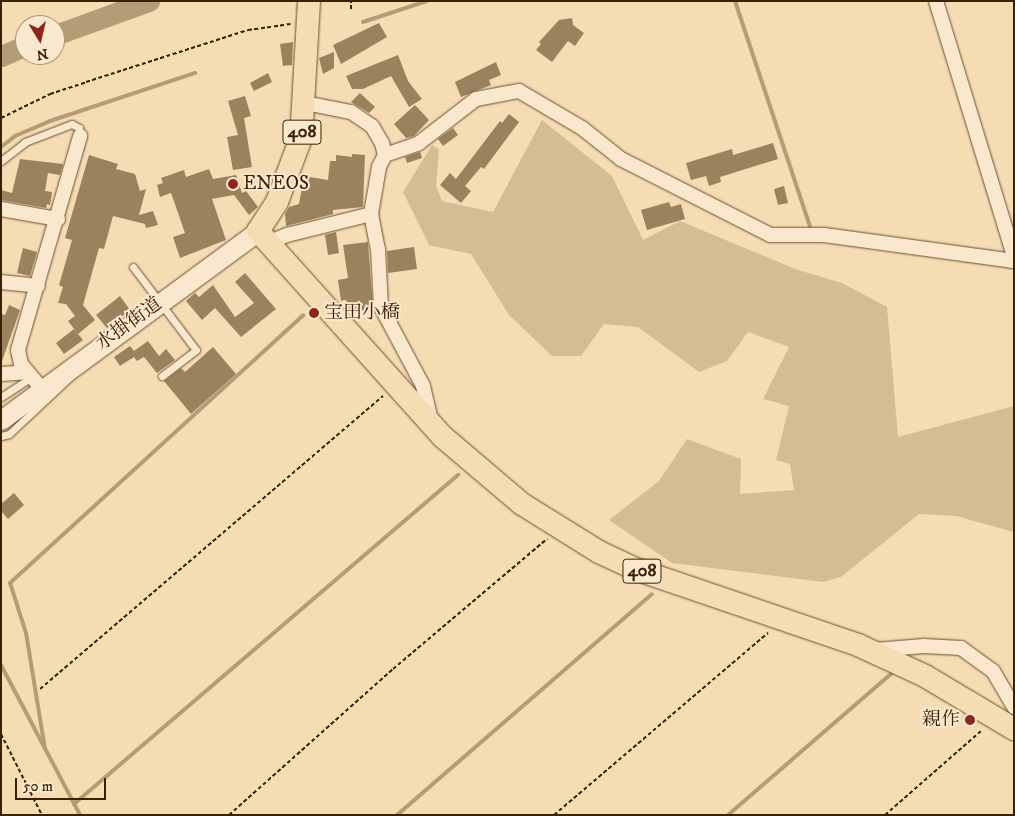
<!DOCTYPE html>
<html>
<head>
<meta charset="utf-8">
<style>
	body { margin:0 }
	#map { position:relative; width:1015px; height:816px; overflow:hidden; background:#f6dcb3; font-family:"IM FELL DW Pica","Noto Serif JP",serif }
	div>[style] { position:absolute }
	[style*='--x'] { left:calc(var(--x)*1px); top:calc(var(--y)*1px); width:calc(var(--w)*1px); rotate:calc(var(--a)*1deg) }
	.green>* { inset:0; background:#d6bc95 }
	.stream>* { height:4px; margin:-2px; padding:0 2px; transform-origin:2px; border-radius:2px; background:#b59c76 }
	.river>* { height:21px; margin:-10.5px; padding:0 10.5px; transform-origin:10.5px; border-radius:10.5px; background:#b59c76 }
	.building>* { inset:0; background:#9a825e }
	.path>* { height:2px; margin-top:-1px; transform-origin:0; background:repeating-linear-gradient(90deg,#372101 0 4px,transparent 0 6.5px) }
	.roads { filter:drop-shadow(0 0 1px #67502e) drop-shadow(0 0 1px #67502e) }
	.service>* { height:7px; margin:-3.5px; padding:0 3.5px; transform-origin:3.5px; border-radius:3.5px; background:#f9e8ce }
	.minor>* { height:14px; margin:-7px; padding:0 7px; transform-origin:7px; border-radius:7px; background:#f9e8ce }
	.secondary>* { height:19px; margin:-9.5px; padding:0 9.5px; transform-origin:9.5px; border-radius:9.5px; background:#f9e8ce }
	.trunk>* { height:22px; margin:-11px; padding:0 11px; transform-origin:11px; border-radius:11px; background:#f6dcb3 }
	.dots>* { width:14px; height:14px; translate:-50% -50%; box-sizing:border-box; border:2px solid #f9e8ce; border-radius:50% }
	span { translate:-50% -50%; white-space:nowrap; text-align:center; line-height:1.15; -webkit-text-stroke:4px #f9e8ce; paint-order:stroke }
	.shield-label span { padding:1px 4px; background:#f9e8ce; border:1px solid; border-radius:4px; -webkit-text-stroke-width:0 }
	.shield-label { font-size:18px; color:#372101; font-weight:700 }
	.poi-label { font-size:19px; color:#372101 }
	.left { translate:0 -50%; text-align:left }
	.right { translate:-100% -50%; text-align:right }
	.street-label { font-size:19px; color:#372101 }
	.frame { position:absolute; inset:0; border:2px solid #372101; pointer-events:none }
	.north { position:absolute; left:15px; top:15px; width:50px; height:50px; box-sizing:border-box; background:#f9e8ce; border:1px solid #ab987c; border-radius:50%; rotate:171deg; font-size:14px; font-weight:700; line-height:20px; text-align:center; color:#372101 }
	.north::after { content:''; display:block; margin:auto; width:18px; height:22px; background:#8f2418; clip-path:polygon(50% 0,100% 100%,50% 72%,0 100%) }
	.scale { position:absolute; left:15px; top:778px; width:91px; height:22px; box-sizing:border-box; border:2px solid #372101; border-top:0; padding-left:6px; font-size:15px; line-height:18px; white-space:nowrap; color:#372101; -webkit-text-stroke:4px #f9e8ce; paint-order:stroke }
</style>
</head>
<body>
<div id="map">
	<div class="green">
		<div style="clip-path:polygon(542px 120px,612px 176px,643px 240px,680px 221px,798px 270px,842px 283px,887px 307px,898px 437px,1014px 406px,1014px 532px,956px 516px,919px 514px,841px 577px,823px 582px,672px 563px,609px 520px,659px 481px,687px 439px,741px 459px,740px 494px,794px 490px,790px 464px,776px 460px,789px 406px,763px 399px,789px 347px,748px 332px,727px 361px,699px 372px,638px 327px,604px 324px,581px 356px,552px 356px,509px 315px,471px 254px,429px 245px,403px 192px,432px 145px,439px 149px,436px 186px,442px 201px,493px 212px)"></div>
	</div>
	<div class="stream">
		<div style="--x:735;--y:1;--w:237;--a:71.6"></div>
		<div style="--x:363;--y:22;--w:67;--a:-18.2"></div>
		<div style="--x:1;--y:147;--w:18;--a:-38"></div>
		<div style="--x:15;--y:136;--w:38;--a:-23"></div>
		<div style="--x:50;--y:121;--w:153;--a:-18.3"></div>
		<div style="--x:1;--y:665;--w:170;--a:62.2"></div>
		<div style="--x:45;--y:749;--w:118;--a:-99.3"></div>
		<div style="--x:26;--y:633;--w:52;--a:-107.7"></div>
		<div style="--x:10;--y:583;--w:397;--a:-42.4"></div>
		<div style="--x:74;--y:804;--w:506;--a:-40.59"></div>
		<div style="--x:397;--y:815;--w:337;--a:-40.9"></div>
		<div style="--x:728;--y:815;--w:217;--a:-40.9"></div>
	</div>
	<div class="river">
		<div style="--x:55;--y:35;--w:100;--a:-19.9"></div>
		<div style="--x:1;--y:56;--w:26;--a:-23"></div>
	</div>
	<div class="building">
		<div style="clip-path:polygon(572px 18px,573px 25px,584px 33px,575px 46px,568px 41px,552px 62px,536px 50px,541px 44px,539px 42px,559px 20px)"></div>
		<div style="clip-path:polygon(379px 23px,387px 37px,341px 64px,333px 45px)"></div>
		<div style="clip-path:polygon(293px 42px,292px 65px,283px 66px,280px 44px)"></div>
		<div style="clip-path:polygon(334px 52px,334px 68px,323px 74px,319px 58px)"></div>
		<div style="clip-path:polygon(398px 55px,408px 81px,422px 99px,409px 107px,391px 76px,363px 89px,352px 89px,346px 76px)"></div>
		<div style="clip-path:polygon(496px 62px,501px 75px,489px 80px,491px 85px,461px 97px,455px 82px)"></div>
		<div style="clip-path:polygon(268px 73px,272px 82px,254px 91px,250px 83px)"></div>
		<div style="clip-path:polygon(360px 93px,375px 107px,369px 113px,351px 102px)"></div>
		<div style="clip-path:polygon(245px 96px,251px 116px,244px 118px,252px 167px,233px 170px,227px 137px,238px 135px,228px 101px)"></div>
		<div style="clip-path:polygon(415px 105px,429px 120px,414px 136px,406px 138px,394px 124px)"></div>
		<div style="clip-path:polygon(509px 114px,519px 122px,484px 169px,481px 167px,465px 186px,471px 191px,461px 203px,440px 185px,450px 173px,456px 179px,500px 121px,502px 123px)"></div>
		<div style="clip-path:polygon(453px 128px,458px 135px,443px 146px,438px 139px)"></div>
		<div style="clip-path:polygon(773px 143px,778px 159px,720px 177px,721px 182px,709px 186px,706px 176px,691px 180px,686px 163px,732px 149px,733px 155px)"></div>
		<div style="clip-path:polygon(420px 152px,422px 158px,407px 163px,405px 157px)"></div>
		<div style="clip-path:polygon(352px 154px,365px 155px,363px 207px,333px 210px,333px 214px,286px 226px,285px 214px,289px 207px,299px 204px,304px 176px,328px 180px,330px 161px,336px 161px,336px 155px,352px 157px)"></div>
		<div style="clip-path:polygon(89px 155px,118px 164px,116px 169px,135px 174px,140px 191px,146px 189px,139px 215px,153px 211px,158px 225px,146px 228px,145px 224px,113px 216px,104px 249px,99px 248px,83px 305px,95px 320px,78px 334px,68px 321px,75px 316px,66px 304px,58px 303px,63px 287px,59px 285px,72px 240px,65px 238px)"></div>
		<div style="clip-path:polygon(20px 159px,63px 164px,60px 175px,48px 173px,45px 191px,52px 192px,50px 205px,47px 204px,46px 208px,1px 200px,1px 190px,12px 193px)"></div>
		<div style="clip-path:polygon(209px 169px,213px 179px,236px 175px,242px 193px,246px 191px,258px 207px,249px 215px,234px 195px,212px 199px,226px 240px,180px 258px,173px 237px,185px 233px,171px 193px,160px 197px,157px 185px,163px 183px,161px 178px,184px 170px,186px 177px)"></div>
		<div style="clip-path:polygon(784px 186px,788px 203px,778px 205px,774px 189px)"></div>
		<div style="clip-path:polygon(669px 202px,671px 207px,681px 204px,685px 219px,647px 230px,641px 210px)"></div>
		<div style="clip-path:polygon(336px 232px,339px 253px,328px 255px,325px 235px)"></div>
		<div style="clip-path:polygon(368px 242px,373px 309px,349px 312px,346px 300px,341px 301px,338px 280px,348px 278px,343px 245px)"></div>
		<div style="clip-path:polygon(414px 247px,417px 269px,388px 273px,387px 251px)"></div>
		<div style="clip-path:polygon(23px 248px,37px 252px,30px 276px,17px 273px)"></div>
		<div style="clip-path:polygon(245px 273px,276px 309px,241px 337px,215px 308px,202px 320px,186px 301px,195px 293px,199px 297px,213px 285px,235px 317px,254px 303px,235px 282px)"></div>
		<div style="clip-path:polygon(120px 296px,130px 310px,107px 328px,96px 315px)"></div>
		<div style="clip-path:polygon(9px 305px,20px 310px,2px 361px,1px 314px,5px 315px)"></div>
		<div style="clip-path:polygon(74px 329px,83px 340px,64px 354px,56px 343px)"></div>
		<div style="clip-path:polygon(148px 341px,159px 356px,166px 349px,175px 360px,157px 373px,144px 357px,137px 361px,134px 357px,120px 366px,114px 357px,130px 346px,134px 351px)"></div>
		<div style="clip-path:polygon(213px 347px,236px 374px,191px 414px,164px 381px,181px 368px,185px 372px)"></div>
		<div style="clip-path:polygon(14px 493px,24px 505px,8px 519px,1px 511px,1px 504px)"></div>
	</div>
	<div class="path">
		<div style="--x:351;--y:9;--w:8;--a:-90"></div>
		<div style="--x:1;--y:118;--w:55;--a:-26.1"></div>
		<div style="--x:50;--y:94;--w:38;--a:-18"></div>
		<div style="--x:86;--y:82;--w:170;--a:-17.8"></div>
		<div style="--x:248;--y:30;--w:43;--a:-7.9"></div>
		<div style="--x:40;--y:689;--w:451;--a:-40.5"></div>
		<div style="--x:1;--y:734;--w:91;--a:63.2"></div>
		<div style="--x:229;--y:815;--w:220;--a:-41.7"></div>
		<div style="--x:393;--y:669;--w:202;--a:-40.2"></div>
		<div style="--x:554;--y:815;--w:281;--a:-40.4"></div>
		<div style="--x:885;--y:815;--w:128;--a:-41.2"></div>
	</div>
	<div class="roads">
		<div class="service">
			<div style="--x:1;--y:161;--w:31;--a:-38"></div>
			<div style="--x:25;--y:142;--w:50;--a:-21"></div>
			<div style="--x:72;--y:124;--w:8;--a:30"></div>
			<div style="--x:79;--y:128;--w:8;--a:83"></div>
			<div style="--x:133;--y:267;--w:104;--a:52.8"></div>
			<div style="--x:196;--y:350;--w:43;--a:142.6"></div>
			<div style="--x:1;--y:397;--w:37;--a:-33"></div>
			<div style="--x:1;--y:436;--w:8;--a:-14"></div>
			<div style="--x:9;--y:434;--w:83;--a:-43.1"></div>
		</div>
		<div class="minor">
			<div style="--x:936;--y:1;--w:264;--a:73"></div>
			<div style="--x:1013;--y:253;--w:8;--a:104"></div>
			<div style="--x:305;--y:103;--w:47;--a:11.1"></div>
			<div style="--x:351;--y:112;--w:25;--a:34"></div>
			<div style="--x:372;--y:126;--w:20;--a:60"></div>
			<div style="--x:382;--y:143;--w:12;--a:76"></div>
			<div style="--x:385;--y:155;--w:13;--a:117"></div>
			<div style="--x:379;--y:167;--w:48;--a:99.7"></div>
			<div style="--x:371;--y:214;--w:36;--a:79"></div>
			<div style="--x:378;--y:249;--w:58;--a:87"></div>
			<div style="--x:381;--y:307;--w:89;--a:62"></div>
			<div style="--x:423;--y:386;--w:36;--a:77"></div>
			<div style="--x:385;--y:155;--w:36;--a:-19"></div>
			<div style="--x:419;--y:143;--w:72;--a:-37.7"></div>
			<div style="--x:476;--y:99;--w:44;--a:-10.5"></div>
			<div style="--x:519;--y:91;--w:73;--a:30.4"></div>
			<div style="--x:582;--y:128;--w:50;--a:38.5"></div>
			<div style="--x:621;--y:159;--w:167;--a:27"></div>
			<div style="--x:770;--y:235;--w:54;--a:0"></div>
			<div style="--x:824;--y:235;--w:192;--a:7.8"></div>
			<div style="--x:1;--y:209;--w:58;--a:10"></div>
			<div style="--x:268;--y:243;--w:21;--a:-23"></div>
			<div style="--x:287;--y:235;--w:87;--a:-14"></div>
			<div style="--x:1;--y:282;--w:37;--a:6"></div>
			<div style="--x:1;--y:374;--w:26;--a:-4"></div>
			<div style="--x:42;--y:389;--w:33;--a:-130"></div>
			<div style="--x:21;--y:364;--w:14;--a:-102"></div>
			<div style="--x:18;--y:350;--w:223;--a:-73.8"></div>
			<div style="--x:875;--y:650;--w:49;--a:-4.7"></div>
			<div style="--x:924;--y:646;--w:37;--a:3"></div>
			<div style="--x:961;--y:648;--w:39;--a:36"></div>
			<div style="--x:993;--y:671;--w:42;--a:59.7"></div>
		</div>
		<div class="secondary">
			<div style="--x:1;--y:420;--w:319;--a:-36.3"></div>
		</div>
		<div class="trunk">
			<div style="--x:309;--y:1;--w:137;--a:93.3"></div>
			<div style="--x:301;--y:138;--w:68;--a:110.6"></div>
			<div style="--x:277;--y:202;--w:35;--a:123"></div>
			<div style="--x:258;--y:231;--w:277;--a:48.1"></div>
			<div style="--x:443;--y:437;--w:104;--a:40.3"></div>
			<div style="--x:522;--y:504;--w:91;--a:31.9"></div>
			<div style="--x:599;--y:552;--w:40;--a:25"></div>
			<div style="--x:635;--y:569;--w:236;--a:18.8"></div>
			<div style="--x:858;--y:645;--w:74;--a:24.8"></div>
			<div style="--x:925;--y:676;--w:104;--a:30.8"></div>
		</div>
	</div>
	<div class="dots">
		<div style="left:233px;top:184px;background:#8f2418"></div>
		<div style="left:314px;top:313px;background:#8f2418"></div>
		<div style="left:970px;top:720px;background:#8f2418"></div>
	</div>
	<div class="shield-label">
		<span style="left:302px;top:132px">408</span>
		<span style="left:642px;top:571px">408</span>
	</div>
	<div class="poi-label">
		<span class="left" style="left:243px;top:184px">ENEOS</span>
		<span class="left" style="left:324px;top:313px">宝田小橋</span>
		<span class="right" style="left:960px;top:720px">親作</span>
	</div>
	<div class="street-label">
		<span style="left:129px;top:324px;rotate:-36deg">水掛街道</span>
	</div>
	<div class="frame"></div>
	<div class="north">N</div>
	<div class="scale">50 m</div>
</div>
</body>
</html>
